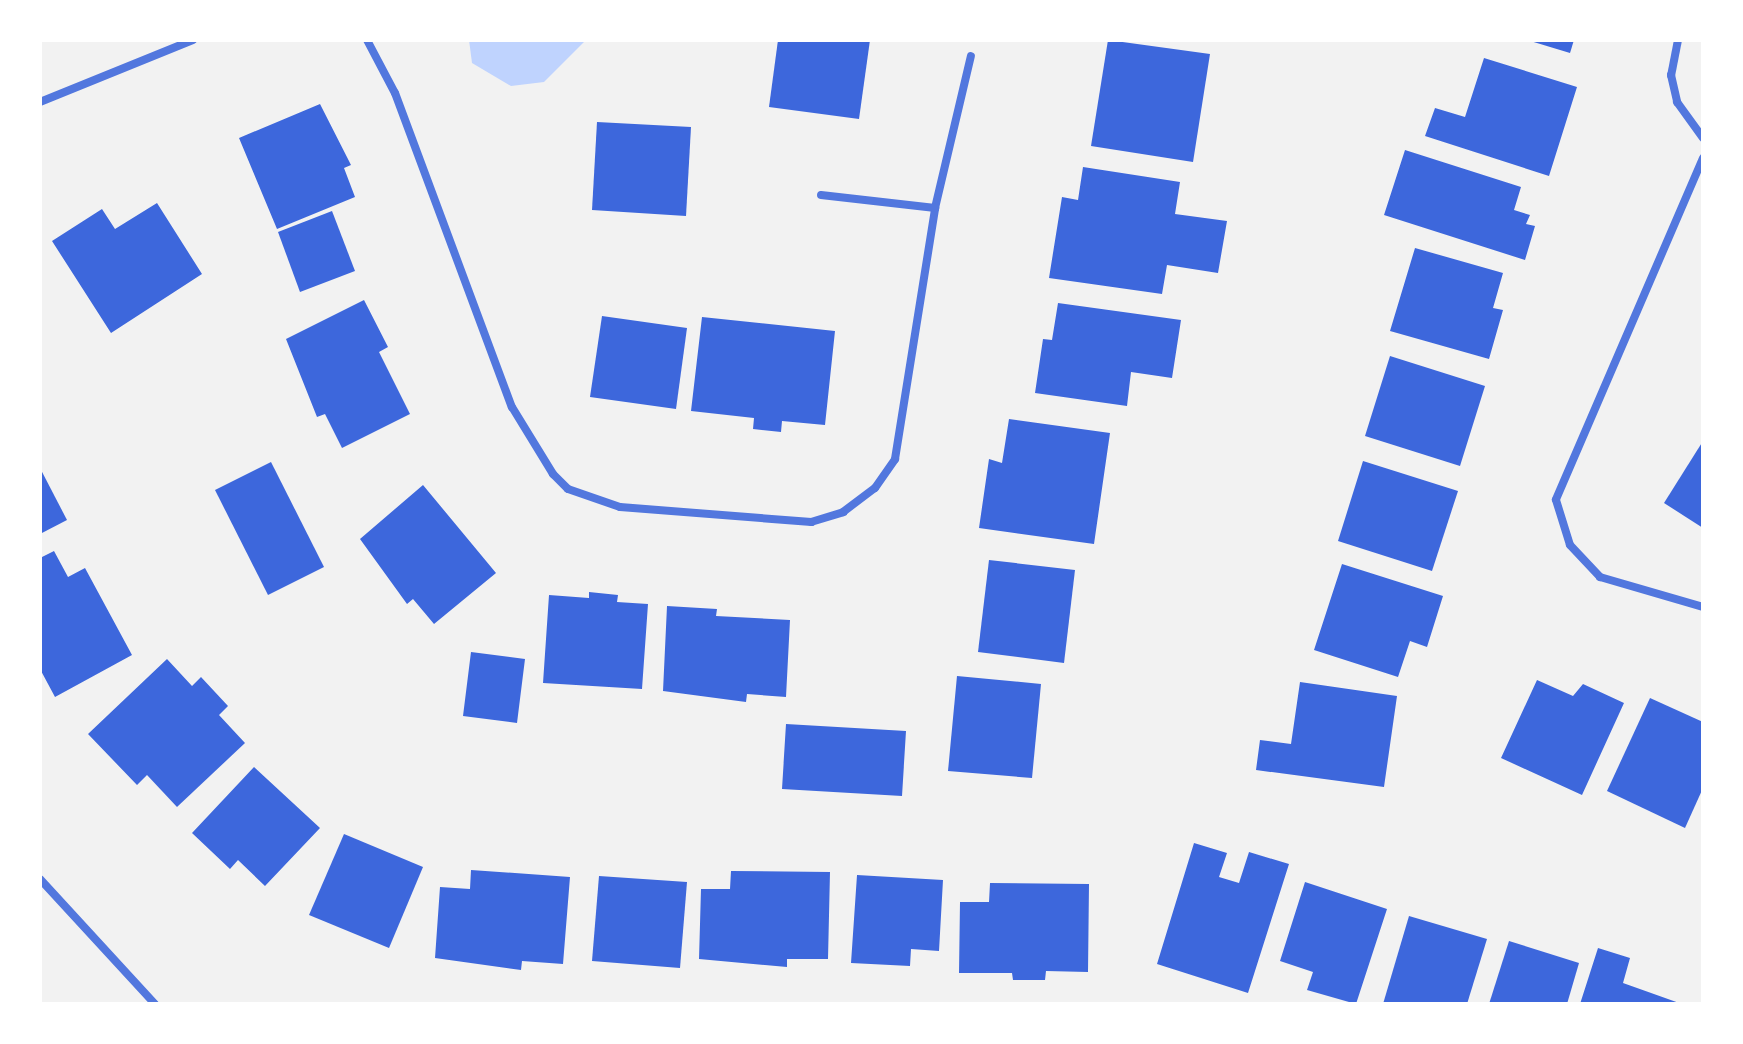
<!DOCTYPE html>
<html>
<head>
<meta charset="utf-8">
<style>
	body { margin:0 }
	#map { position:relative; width:1743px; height:1044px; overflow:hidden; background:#f2f2f2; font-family:Helvetica,sans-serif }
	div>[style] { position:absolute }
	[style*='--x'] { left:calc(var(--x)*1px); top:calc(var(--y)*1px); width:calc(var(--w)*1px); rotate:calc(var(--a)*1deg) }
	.water>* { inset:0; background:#bfd3fe }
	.building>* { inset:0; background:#3d67dc }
	.minor>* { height:8px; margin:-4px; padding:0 4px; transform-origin:4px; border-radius:4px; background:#5277de }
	span { translate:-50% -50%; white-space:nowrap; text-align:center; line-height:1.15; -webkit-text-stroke:6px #fff; paint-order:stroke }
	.frame { position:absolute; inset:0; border:42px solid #fff; pointer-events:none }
</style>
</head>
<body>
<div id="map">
	<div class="water">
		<div style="clip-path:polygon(469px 40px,586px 40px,544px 82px,511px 86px,472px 63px)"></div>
	</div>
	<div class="building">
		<div style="clip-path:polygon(778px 40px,870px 40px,859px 119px,769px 107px)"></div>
		<div style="clip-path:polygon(1108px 40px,1210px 54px,1193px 162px,1091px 146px)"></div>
		<div style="clip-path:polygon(1527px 40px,1574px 40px,1570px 53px)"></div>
		<div style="clip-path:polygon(1484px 58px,1577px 87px,1549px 176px,1425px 136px,1435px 108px,1465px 117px)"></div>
		<div style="clip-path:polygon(320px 104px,351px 165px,344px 168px,355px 197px,277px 229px,239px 138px)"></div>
		<div style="clip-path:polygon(597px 122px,691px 127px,686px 216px,592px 210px)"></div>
		<div style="clip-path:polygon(1405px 150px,1521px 187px,1514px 210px,1530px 215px,1526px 224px,1535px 226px,1525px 260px,1384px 215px)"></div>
		<div style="clip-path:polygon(1083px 167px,1180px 182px,1175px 214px,1227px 221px,1218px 273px,1167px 265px,1162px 294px,1049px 278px,1062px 197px,1078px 200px)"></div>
		<div style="clip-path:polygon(157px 203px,202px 274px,111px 333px,52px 241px,102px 209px,115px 229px)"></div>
		<div style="clip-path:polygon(332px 211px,355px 271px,300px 292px,278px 232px)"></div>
		<div style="clip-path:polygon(1415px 248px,1503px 273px,1493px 308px,1503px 310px,1489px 359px,1390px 331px)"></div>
		<div style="clip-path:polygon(364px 300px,388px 347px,379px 352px,410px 414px,342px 448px,325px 414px,317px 417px,286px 339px)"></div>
		<div style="clip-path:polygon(1058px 303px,1181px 320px,1172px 378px,1131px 372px,1127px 406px,1035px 393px,1043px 339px,1052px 340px)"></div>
		<div style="clip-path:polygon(602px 316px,687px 328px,676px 409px,590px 397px)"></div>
		<div style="clip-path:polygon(702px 317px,835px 331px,825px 425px,782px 421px,781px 432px,753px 429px,754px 418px,691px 411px)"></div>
		<div style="clip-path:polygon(1390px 356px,1485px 386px,1460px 466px,1365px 436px)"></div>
		<div style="clip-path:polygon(1009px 419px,1110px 433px,1094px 544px,979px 528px,989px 459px,1002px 463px)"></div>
		<div style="clip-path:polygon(1703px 441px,1703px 528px,1664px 503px)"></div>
		<div style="clip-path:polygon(1363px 461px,1458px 491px,1432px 571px,1338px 541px)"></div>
		<div style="clip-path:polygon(271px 462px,324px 567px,268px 595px,215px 490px)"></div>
		<div style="clip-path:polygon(40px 468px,67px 520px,40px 534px)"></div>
		<div style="clip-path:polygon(423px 485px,496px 573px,434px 624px,413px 599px,407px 604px,360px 539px)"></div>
		<div style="clip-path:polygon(54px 551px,68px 577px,85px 568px,132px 655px,55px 697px,40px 669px,40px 558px)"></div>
		<div style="clip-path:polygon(989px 560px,1075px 570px,1064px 663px,978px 652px)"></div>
		<div style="clip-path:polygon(1342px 564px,1443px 596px,1427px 647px,1410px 641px,1398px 677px,1314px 650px)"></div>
		<div style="clip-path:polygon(589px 592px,618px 595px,617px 602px,648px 604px,642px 689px,543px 683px,549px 595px,589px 598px)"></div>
		<div style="clip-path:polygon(667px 606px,717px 609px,716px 616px,790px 620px,786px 697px,747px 694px,746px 702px,663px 691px)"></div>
		<div style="clip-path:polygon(471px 652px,525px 659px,517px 723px,463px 716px)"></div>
		<div style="clip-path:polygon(167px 659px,192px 686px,201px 677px,228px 706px,219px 715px,245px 743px,177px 807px,147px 775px,137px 785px,88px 734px)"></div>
		<div style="clip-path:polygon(957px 676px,1041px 684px,1032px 778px,948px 771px)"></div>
		<div style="clip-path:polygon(1537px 680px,1573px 696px,1583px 684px,1624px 703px,1582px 795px,1501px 758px)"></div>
		<div style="clip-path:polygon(1300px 682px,1397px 696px,1384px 787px,1256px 770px,1260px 740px,1291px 744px)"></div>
		<div style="clip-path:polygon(1650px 698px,1703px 722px,1703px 788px,1685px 828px,1607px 791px)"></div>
		<div style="clip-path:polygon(786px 724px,906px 731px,902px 796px,782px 789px)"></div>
		<div style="clip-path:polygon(254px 767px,320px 828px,265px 886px,238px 860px,230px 869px,192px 833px)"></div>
		<div style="clip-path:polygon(344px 834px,423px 867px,389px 948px,309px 915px)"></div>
		<div style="clip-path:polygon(1194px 843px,1227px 853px,1219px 877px,1239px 883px,1249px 852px,1289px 864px,1248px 993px,1157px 964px)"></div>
		<div style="clip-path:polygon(471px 870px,570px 877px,563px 964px,522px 961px,521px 970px,435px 958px,440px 887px,470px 889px)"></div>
		<div style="clip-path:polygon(731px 871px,830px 872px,828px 959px,787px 959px,787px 967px,699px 959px,701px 889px,730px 889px)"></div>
		<div style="clip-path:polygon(857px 875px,943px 880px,939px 951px,911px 949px,910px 966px,851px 963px)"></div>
		<div style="clip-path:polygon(599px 876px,687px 882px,680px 968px,592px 961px)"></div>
		<div style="clip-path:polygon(1305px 882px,1387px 909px,1356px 1004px,1307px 990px,1313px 972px,1280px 961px)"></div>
		<div style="clip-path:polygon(990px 883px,1089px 884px,1088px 972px,1046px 971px,1045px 980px,1013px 980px,1012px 973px,959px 973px,960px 902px,989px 902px)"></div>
		<div style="clip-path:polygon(1409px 916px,1487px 939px,1467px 1004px,1383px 1004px)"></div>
		<div style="clip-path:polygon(1509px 941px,1579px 963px,1567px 1004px,1489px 1004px)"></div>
		<div style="clip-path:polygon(1598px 948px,1630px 958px,1623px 983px,1682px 1004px,1580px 1004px)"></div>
	</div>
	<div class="minor">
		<div style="--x:367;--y:40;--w:60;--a:62.2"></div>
		<div style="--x:395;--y:93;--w:335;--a:69.6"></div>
		<div style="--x:512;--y:407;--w:79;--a:58.5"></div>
		<div style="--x:553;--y:474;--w:21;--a:45"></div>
		<div style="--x:568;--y:489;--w:55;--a:19.1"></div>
		<div style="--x:620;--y:507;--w:192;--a:4.5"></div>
		<div style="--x:811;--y:522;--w:34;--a:-17"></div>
		<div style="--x:843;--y:512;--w:40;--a:-37"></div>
		<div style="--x:875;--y:488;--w:35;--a:-55"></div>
		<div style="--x:895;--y:459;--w:254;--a:-80.9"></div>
		<div style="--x:935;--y:208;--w:156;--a:-76.7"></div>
		<div style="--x:1678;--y:40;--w:36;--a:101"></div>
		<div style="--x:1671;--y:75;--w:28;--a:77"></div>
		<div style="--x:1677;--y:102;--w:44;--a:54.2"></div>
		<div style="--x:40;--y:102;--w:165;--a:-22.1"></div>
		<div style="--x:1703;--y:158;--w:372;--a:113.3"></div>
		<div style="--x:1556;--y:500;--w:47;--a:72.7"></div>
		<div style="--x:1570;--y:545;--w:44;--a:46.8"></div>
		<div style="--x:1600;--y:577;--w:107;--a:16.2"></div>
		<div style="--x:821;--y:195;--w:115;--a:6.5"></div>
		<div style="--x:40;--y:879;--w:170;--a:47.4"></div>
	</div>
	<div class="frame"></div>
</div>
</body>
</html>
